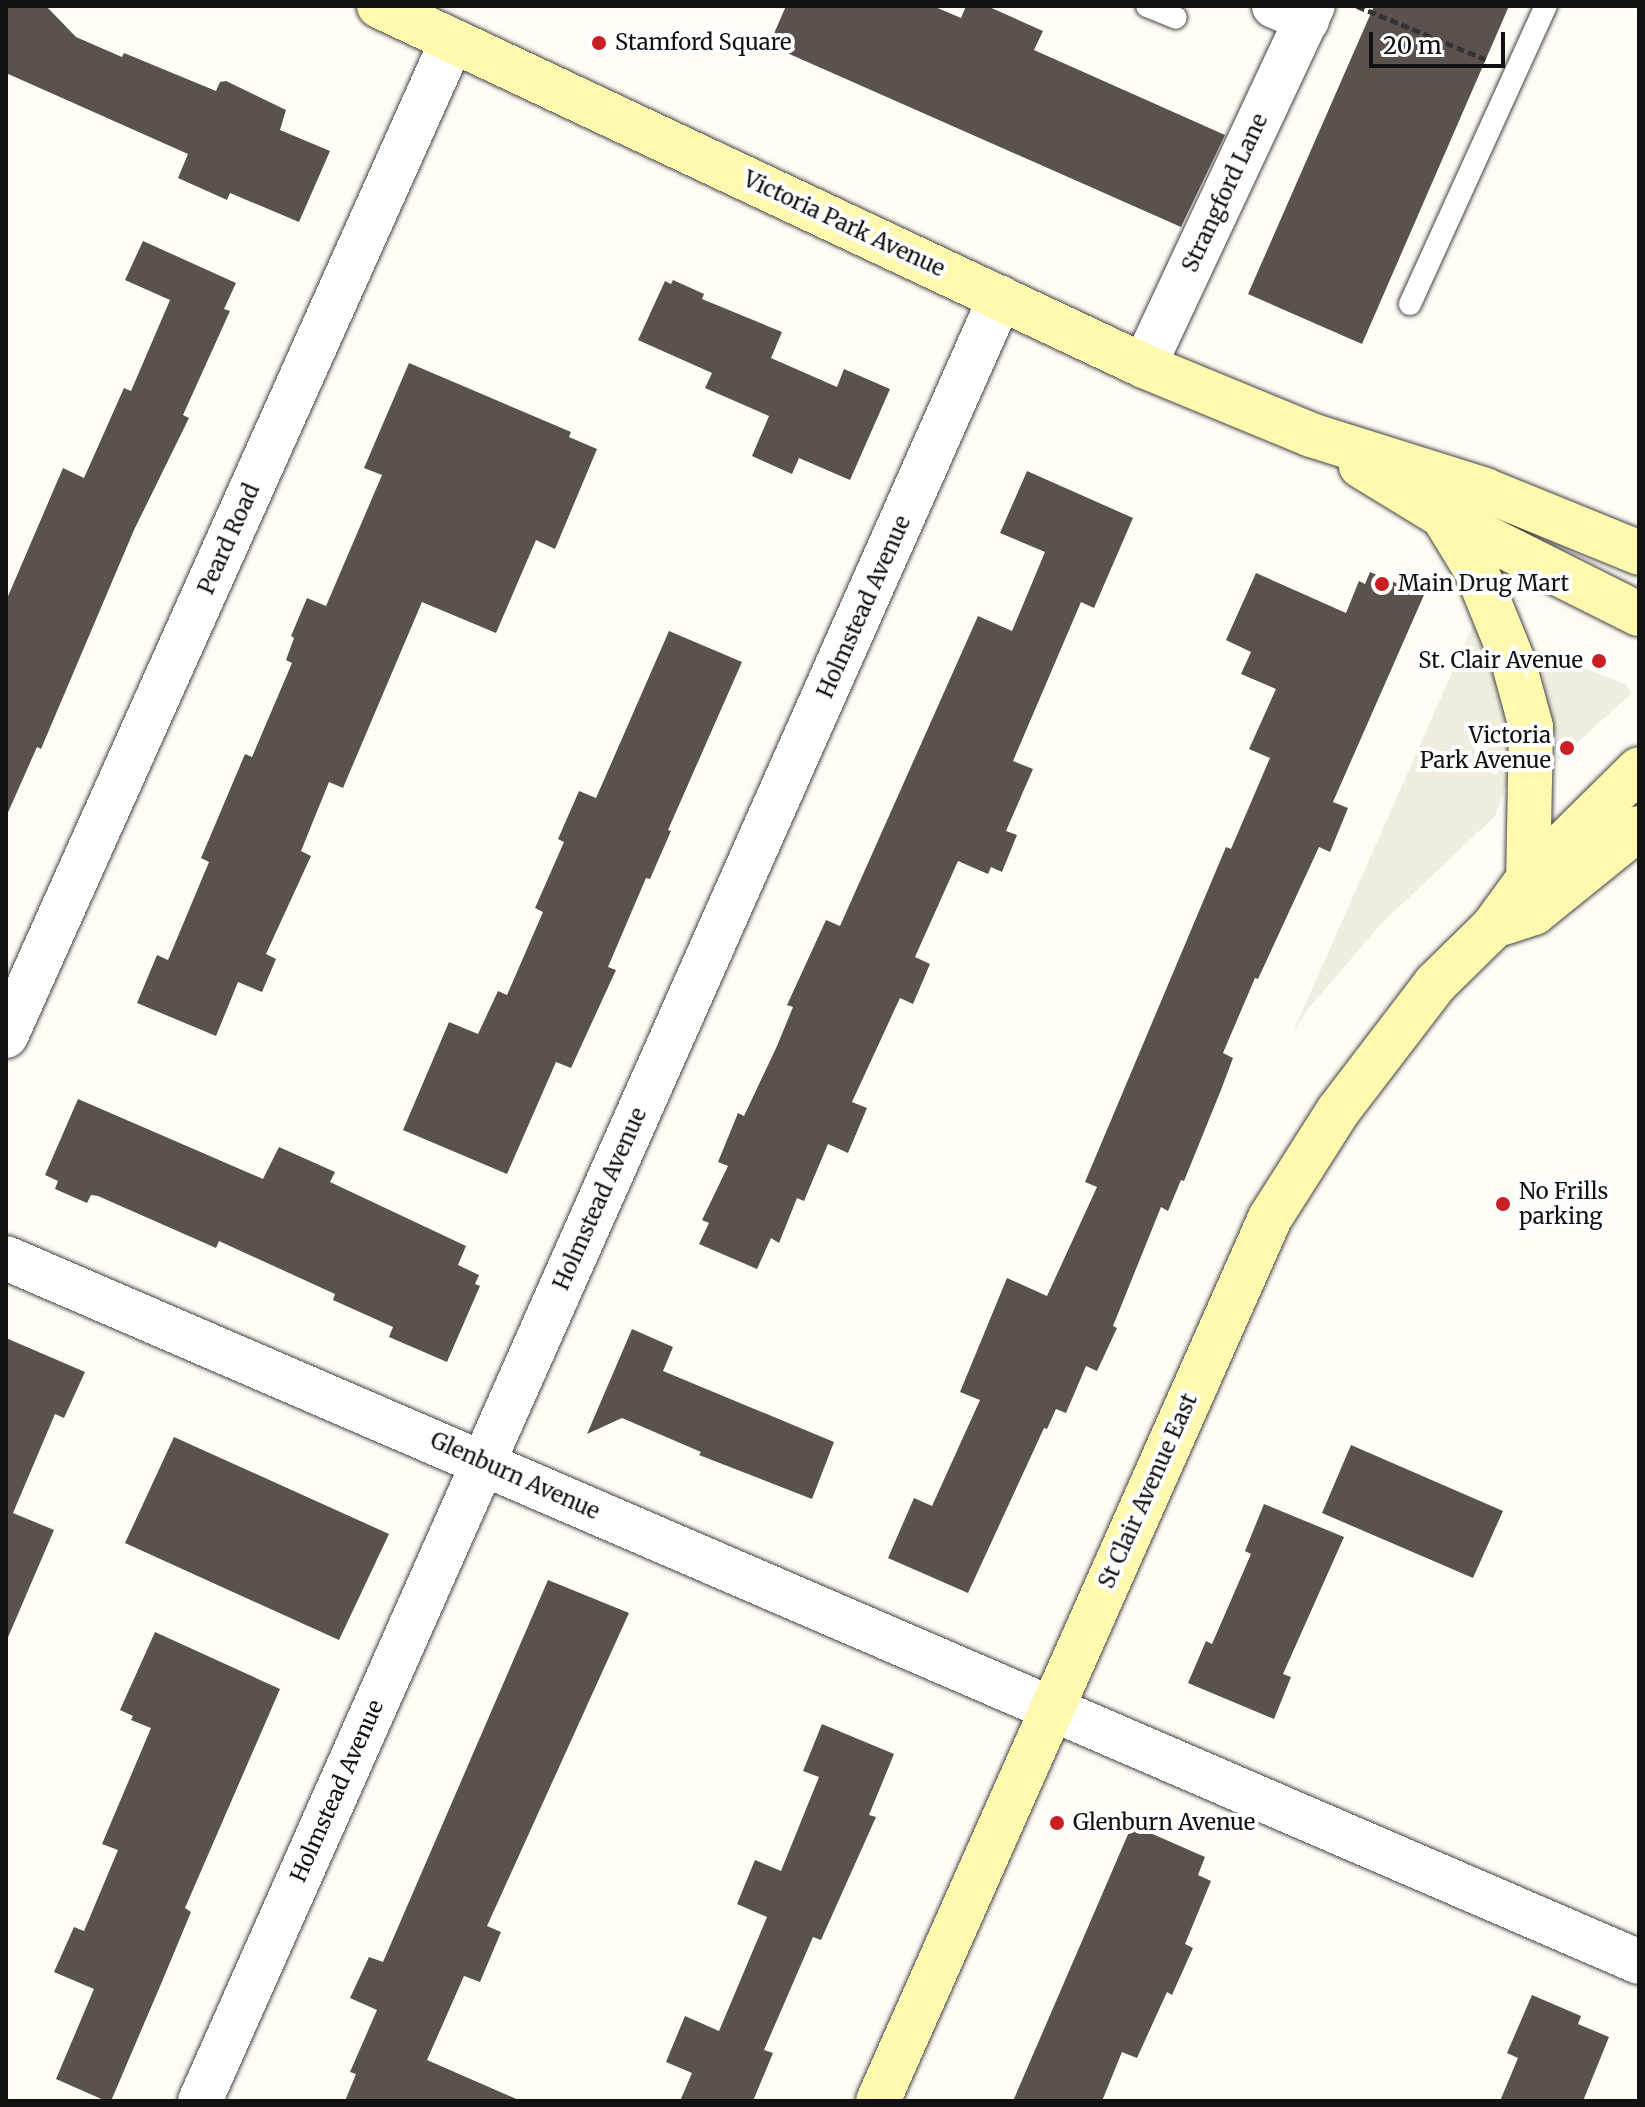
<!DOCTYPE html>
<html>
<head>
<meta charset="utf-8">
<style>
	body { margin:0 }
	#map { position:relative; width:1645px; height:2107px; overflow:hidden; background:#fffdf5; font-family:Merriweather,serif }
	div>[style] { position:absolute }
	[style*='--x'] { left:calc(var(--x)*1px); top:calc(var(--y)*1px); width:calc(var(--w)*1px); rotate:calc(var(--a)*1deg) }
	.plaza>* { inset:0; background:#f1eee1 }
	.building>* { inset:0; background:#5a524c }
	.path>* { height:5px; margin-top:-2.5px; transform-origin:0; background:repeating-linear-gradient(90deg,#333 0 8px,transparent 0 12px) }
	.roads { filter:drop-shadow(0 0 2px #444) drop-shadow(0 0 2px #444) }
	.service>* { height:22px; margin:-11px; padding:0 11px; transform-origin:11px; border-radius:11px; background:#fff }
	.minor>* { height:44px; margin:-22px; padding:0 22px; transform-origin:22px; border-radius:22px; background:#fff }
	.secondary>* { height:44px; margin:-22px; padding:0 22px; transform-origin:22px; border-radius:22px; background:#fff9b0 }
	.dots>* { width:22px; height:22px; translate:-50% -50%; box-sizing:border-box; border:4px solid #fff; border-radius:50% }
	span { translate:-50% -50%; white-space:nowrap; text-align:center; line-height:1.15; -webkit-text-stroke:8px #fff; paint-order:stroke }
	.poi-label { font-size:22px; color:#111 }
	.left { translate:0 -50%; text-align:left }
	.right { translate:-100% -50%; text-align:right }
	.street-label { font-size:22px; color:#111 }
	.frame { position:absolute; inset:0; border:8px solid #111; pointer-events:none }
	.scale { position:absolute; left:1369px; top:32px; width:136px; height:36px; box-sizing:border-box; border:4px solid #111; border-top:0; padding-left:10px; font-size:24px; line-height:28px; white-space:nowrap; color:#111; -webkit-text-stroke:6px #fff; paint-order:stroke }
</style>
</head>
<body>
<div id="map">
	<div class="plaza">
		<div style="clip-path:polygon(1473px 625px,1491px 648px,1509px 715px,1514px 763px,1495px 816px,1381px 924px,1308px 1009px,1293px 1032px)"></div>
		<div style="clip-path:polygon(1539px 650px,1625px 684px,1632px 693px,1558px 760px)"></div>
	</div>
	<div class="building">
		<div style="clip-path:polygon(6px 6px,46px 6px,76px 37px,122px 57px,124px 53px,216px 91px,220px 82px,226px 81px,286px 110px,280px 130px,330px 151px,299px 222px,230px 193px,227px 200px,178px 178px,188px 154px,6px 73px)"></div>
		<div style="clip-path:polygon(786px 6px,933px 6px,961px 18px,966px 6px,987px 6px,1043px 31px,1034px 50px,1225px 135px,1181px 227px,769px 45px)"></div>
		<div style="clip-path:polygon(1374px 6px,1509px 6px,1362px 344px,1248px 294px)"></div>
		<div style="clip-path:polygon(143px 241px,236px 283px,224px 309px,230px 311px,183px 415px,189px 418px,134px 530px,41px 749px,37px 747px,6px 817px,6px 601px,63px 468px,84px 478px,124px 388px,131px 391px,170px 300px,125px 280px)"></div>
		<div style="clip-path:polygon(673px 280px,704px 294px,702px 299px,782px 332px,771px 358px,837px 387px,844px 369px,890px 389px,850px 480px,799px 458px,792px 474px,752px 456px,769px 416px,705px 388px,712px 373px,638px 340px,665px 281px,671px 284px)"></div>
		<div style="clip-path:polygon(409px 363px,571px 432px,569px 437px,597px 449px,555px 549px,536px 540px,496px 633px,422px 602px,343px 788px,329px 782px,301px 851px,311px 856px,266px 954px,276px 959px,262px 992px,238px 982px,216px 1036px,137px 1003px,157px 955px,168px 960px,209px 862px,201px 858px,245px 754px,252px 757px,292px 663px,286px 660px,294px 638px,291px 636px,307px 598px,326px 606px,382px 475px,364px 468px)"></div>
		<div style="clip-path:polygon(1027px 471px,1133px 518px,1094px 608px,1081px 602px,1013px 761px,1033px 769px,1006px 831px,1017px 835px,1002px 872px,991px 867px,988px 874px,958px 861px,915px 957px,930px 964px,913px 1004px,900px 998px,852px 1102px,867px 1108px,848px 1153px,828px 1144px,804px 1201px,797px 1198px,779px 1243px,771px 1238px,757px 1269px,699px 1244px,709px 1223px,702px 1220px,728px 1166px,718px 1162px,738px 1113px,744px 1116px,777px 1046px,793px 1007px,787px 1005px,826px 920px,840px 926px,978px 616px,1012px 631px,1045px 552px,1000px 533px)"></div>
		<div style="clip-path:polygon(1370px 572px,1424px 595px,1333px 802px,1348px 808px,1330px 852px,1319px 847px,1258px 979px,1255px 978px,1223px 1053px,1233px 1058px,1221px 1090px,1184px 1181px,1181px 1180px,1168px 1211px,1161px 1207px,1113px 1326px,1117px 1328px,1097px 1371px,1086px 1366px,1066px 1413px,1056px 1409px,1047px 1429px,1044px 1428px,968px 1593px,888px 1558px,914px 1498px,932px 1506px,980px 1400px,960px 1392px,1007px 1278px,1047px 1296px,1097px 1187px,1085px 1182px,1226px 847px,1231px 849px,1270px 758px,1249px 749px,1276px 689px,1241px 674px,1251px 652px,1226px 640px,1256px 573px,1346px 613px,1359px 581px,1365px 584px)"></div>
		<div style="clip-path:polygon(669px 631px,742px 662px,668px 830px,671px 831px,650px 879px,646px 878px,608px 967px,616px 970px,571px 1068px,556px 1062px,507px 1174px,403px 1130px,449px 1022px,478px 1034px,498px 991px,507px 995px,543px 912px,535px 908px,564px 842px,558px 839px,579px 791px,596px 798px)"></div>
		<div style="clip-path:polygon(78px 1099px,263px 1179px,279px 1147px,335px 1172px,330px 1182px,466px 1246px,458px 1265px,479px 1275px,475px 1284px,480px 1286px,447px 1362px,389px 1337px,393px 1327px,333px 1300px,335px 1294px,219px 1241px,216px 1248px,98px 1196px,91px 1195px,87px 1203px,55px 1189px,58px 1181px,45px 1175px)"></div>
		<div style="clip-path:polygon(632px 1329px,673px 1347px,663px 1371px,834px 1442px,812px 1499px,699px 1455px,701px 1452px,622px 1418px,587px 1434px)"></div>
		<div style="clip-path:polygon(6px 1338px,85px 1372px,64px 1418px,55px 1414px,13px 1513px,54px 1530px,6px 1642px)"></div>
		<div style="clip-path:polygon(174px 1437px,389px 1534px,339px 1640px,125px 1543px)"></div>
		<div style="clip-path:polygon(1351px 1445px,1503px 1511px,1473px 1578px,1322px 1513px)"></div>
		<div style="clip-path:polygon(1264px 1504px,1344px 1537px,1283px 1674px,1291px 1677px,1274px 1719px,1188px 1683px,1206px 1641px,1212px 1644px,1251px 1554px,1245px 1551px)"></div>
		<div style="clip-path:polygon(548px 1580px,629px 1613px,487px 1926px,501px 1932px,480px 1982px,464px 1976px,427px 2060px,521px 2101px,345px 2101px,356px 2074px,350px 2072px,377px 2010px,350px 1998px,369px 1957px,383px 1962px)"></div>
		<div style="clip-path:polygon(155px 1632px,280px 1689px,185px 1908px,191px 1912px,161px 1984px,111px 2101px,106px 2101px,56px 2079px,94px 1989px,54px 1972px,74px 1927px,84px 1931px,118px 1850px,102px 1844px,151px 1728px,131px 1720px,133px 1716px,120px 1710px)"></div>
		<div style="clip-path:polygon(822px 1724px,894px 1754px,869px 1815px,876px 1817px,821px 1940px,813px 1937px,764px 2050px,773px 2053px,753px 2101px,680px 2101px,692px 2073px,666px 2062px,685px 2016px,719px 2031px,767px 1917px,737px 1904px,755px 1860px,781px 1871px,819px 1777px,803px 1771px)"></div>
		<div style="clip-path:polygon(1132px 1825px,1205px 1857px,1198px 1875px,1211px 1881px,1185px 1944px,1193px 1948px,1172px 1995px,1167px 1992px,1137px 2058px,1122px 2052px,1102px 2101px,1013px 2101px)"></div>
		<div style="clip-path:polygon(1532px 1995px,1581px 2016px,1578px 2024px,1609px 2037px,1583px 2101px,1500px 2101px,1518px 2058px,1507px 2053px)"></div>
	</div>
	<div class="path">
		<div style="--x:1357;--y:6;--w:139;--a:22.5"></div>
	</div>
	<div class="roads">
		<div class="service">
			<div style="--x:1147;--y:6;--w:31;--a:22"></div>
			<div style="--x:1410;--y:304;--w:328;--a:-65.5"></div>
		</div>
		<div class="minor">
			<div style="--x:1274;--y:6;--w:36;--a:23"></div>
			<div style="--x:1144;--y:366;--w:398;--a:-64.9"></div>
			<div style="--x:6;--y:1036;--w:1090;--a:-65.86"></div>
			<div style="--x:6;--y:1258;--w:1778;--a:23.32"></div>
			<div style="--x:200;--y:2101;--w:1973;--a:-66.07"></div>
		</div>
		<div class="secondary">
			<div style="--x:379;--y:6;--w:845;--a:25.2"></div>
			<div style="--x:1144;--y:366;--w:181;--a:22.4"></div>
			<div style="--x:1311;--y:435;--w:182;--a:17.5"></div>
			<div style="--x:1485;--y:490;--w:166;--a:22.2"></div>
			<div style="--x:1361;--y:466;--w:96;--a:31.4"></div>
			<div style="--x:1443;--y:516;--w:219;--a:26.6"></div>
			<div style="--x:1443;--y:516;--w:63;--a:58.6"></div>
			<div style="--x:1476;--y:570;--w:98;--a:67.9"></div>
			<div style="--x:1513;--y:661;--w:68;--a:74.7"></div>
			<div style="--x:1531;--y:727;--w:152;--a:91.1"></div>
			<div style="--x:1503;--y:923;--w:33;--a:-18"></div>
			<div style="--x:1534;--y:913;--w:135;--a:-39"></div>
			<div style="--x:878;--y:2101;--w:966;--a:-66.06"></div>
			<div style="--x:1270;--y:1218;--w:127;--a:-57.6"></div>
			<div style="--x:1338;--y:1111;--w:160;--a:-52.6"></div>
			<div style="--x:1435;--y:984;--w:81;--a:-44.5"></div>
			<div style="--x:1493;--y:927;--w:59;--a:-53.9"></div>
			<div style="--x:1528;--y:879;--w:156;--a:-44.7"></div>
		</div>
	</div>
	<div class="dots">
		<div style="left:599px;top:43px;background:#ca1f22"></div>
		<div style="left:1382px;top:584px;background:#ca1f22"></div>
		<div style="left:1599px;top:661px;background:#ca1f22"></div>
		<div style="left:1567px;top:748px;background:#ca1f22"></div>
		<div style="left:1503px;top:1204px;background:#ca1f22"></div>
		<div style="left:1057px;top:1823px;background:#ca1f22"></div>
	</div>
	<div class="poi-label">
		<span class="left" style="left:615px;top:43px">Stamford Square</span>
		<span class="left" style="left:1398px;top:584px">Main Drug Mart</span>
		<span class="right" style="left:1583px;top:661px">St. Clair Avenue</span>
		<span class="right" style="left:1551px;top:748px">Victoria<br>Park Avenue</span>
		<span class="left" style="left:1519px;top:1204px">No Frills<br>parking</span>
		<span class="left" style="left:1073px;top:1823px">Glenburn Avenue</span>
	</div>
	<div class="street-label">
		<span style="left:1225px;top:193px;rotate:-65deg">Strangford Lane</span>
		<span style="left:844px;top:224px;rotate:25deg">Victoria Park Avenue</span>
		<span style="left:229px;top:539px;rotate:-66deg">Peard Road</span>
		<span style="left:864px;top:607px;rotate:-66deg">Holmstead Avenue</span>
		<span style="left:600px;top:1199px;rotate:-66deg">Holmstead Avenue</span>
		<span style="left:515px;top:1476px;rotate:24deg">Glenburn Avenue</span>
		<span style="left:1148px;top:1491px;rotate:-66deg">St Clair Avenue East</span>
		<span style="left:337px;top:1791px;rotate:-66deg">Holmstead Avenue</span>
	</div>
	<div class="frame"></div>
	<div class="scale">20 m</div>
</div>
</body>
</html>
